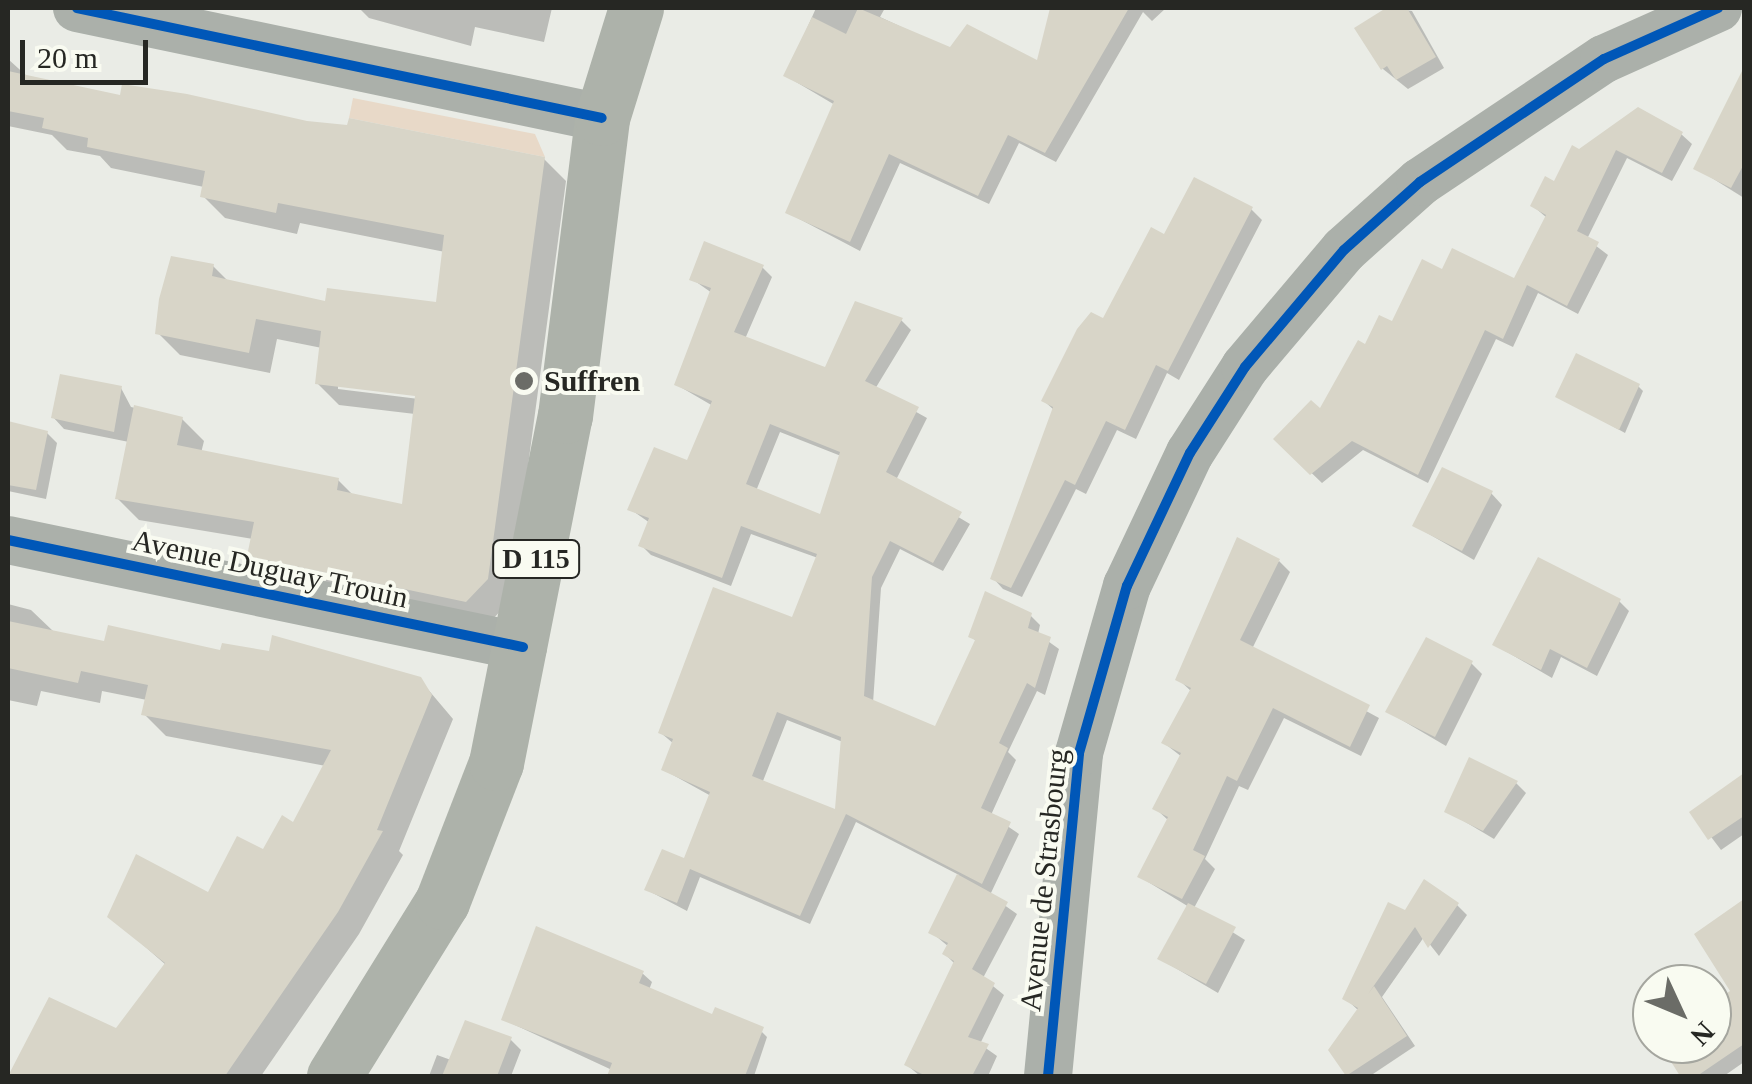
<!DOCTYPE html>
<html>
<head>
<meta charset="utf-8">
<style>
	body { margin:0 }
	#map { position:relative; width:1752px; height:1084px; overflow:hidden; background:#eaece6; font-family:Georgia,serif }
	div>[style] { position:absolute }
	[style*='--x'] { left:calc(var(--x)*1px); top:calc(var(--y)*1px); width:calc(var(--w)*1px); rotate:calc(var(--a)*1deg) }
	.green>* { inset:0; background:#e8d9c8 }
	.shadow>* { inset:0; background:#0003 }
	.building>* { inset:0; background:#d8d5c8 }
	.minor>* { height:48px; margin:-24px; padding:0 24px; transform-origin:24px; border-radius:24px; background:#abb0aa }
	.major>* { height:55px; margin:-27.5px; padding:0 27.5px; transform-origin:27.5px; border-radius:27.5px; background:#adb2aa }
	.cycleway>* { height:10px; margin:-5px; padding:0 5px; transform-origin:5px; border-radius:5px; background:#0057b8 }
	.dots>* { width:28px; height:28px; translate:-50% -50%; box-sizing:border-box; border:5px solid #f9fbf1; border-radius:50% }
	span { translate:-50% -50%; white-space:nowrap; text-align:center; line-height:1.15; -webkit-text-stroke:8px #f9fbf1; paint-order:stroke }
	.shield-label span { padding:2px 8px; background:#f9fbf1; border:2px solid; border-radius:8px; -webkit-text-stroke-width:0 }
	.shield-label { font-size:28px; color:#262723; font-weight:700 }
	.poi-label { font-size:30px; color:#262723; font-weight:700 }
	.left { translate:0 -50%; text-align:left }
	.street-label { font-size:30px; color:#262723 }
	.frame { position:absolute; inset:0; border:10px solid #262723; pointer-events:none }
	.north { position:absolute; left:1632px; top:964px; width:100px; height:100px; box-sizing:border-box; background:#f9fbf1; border:2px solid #a5a69f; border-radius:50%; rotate:134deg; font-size:28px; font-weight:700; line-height:40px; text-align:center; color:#262723 }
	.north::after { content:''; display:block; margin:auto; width:35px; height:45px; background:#6b6c67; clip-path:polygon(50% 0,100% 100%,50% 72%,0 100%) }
	.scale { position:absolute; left:20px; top:40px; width:128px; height:45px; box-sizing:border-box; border:5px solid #262723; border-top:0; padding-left:12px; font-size:30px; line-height:35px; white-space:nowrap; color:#262723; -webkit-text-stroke:8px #f9fbf1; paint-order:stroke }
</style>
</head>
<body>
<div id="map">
	<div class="green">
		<div style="clip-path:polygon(353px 98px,535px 134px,545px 157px,349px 118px)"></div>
	</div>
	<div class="shadow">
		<div style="clip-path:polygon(359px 8px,552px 8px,544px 42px,475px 27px,471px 46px,369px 18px)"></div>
		<div style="clip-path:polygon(816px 8px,885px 8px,880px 17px,951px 50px,1039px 63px,1052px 8px,1166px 8px,1152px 21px,1143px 12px,1056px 162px,1019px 143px,989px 204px,900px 163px,860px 251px,788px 213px,835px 105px,786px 76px)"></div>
		<div style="clip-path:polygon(1391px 8px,1412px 11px,1444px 68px,1408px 89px,1383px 69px,1358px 29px)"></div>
		<div style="clip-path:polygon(evenodd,8px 59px,29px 78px,122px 98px,544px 159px,566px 181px,510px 601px,489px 623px,272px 578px,250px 556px,253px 539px,139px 520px,117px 498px,129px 442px,64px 429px,53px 417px,121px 388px,131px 407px,182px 419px,204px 441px,201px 453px,338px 480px,354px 496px,404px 507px,415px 414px,339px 405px,317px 383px,322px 348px,277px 339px,270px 373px,180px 355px,158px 333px,213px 266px,229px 282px,327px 304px,438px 305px,445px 252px,300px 223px,297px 234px,225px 218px,203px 196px,204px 187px,111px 168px,100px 156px,67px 150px,52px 135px,8px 126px,8px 59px,338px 384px,428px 395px,427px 400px,338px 389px,338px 384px)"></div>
		<div style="clip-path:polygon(1744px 72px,1744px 198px,1696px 168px)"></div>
		<div style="clip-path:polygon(1681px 134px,1692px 144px,1672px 181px,1627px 158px,1587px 239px,1608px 255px,1578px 314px,1538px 293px,1513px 347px,1496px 339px,1428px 483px,1363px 450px,1322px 483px,1276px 439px,1320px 412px,1366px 348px,1443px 272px,1515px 281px,1547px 218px,1533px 206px,1580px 152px)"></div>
		<div style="clip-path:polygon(1251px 209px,1262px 220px,1179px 380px,1167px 373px,1136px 439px,1117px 430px,1086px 494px,1076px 489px,1022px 597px,1003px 589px,993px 578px,1054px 410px,1044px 401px,1165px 238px)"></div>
		<div style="clip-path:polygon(evenodd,762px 267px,772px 277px,745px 339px,826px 370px,901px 320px,911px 330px,875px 389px,927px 418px,896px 480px,970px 524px,943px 571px,900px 549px,881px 588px,873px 703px,936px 730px,977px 642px,971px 636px,1030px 615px,1040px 625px,1038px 634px,1059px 649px,1045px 695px,1037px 691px,1008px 752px,1016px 760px,991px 815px,1019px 834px,990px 895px,1017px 914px,983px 978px,1004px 995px,980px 1044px,997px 1056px,988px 1076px,920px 1076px,907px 1065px,955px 964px,945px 954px,949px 947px,931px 932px,959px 875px,856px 822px,810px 924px,700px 877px,687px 911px,647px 890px,686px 861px,711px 796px,664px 770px,674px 744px,661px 733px,793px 620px,818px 558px,751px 534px,731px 586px,651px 555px,641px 545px,650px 523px,630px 509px,688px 464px,713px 406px,677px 385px,712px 293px,692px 279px,762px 267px,780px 432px,841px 456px,821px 517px,756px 491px,780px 432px,762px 267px,787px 720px,843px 742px,838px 813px,763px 781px,787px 720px)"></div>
		<div style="clip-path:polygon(1638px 386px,1643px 391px,1625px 433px,1558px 396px)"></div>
		<div style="clip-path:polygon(8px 423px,47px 433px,57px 443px,46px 499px,8px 491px)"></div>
		<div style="clip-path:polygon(1491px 493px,1502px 505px,1474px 560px,1415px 526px)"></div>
		<div style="clip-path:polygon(1279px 561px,1290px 572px,1252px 649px,1379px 718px,1361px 756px,1284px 718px,1248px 790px,1239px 786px,1205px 859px,1215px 869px,1194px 908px,1245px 940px,1218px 993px,1160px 959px,1189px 907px,1140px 877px,1169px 821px,1155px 808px,1182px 757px,1164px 743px,1192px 692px,1178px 679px)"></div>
		<div style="clip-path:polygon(1619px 601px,1629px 611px,1597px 676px,1561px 657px,1552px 678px,1495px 645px)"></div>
		<div style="clip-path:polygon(8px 604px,31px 610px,53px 631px,105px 644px,420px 680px,453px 719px,399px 851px,403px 855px,359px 934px,261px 1076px,10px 1076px,51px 1001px,117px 1031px,166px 965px,110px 916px,210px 895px,294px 825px,326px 766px,166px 736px,144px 714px,147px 700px,102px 691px,100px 703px,41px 691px,37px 706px,8px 700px)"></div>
		<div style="clip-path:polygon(1471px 663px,1482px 674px,1446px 746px,1388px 712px)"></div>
		<div style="clip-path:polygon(1744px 776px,1744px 834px,1721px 850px,1693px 813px)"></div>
		<div style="clip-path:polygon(1516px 783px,1526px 793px,1494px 839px,1447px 811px)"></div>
		<div style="clip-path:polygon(1744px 902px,1744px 1062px,1724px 1076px,1683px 1076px,1663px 1044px,1712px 1044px,1712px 1006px,1733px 992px,1697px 935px)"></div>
		<div style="clip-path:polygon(1457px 905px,1467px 915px,1439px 956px,1424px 937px,1382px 997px,1415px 1046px,1370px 1076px,1350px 1076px,1331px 1050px,1359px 1011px,1345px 998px,1406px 914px)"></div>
		<div style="clip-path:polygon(642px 973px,652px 982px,649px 990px,714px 1018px,758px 1028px,767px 1037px,754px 1076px,610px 1076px,612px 1070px,504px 1020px)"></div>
		<div style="clip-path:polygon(510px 1039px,521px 1050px,511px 1076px,429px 1076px,437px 1055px,451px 1060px)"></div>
	</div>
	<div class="building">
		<div style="clip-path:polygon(858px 8px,950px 47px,967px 24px,1037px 60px,1050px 8px,1129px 8px,1045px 153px,1008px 135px,978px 196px,889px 154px,850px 242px,785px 213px,834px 101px,783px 76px,812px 17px,846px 34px)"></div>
		<div style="clip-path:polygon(1386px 8px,1407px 8px,1436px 57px,1396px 80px,1387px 66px,1381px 70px,1354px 28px)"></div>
		<div style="clip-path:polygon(1744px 67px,1744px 164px,1731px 188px,1693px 169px)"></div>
		<div style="clip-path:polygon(8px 71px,120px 95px,122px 84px,187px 94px,307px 121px,347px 125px,349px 118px,545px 157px,488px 579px,466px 602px,247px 556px,254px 522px,115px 499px,134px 405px,183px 417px,177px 445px,339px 478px,337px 490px,402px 504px,415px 396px,315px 384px,321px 331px,256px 319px,249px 353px,155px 334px,159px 299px,171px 256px,214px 264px,212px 276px,325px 301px,327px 288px,436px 302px,444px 235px,278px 203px,276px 213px,200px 197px,205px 171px,87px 147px,88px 138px,42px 128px,44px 118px,8px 111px)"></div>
		<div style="clip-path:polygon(1638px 107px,1683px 132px,1662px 173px,1616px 150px,1577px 231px,1599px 242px,1567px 306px,1527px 285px,1503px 339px,1485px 330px,1418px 475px,1352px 441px,1310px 475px,1273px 439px,1311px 400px,1320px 408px,1358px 340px,1365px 344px,1379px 315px,1392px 321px,1422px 259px,1442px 269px,1452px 248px,1514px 278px,1546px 215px,1530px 206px,1545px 176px,1554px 181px,1572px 145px,1579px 149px)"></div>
		<div style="clip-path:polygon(1194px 177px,1253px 207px,1223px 265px,1168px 371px,1156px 365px,1125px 430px,1106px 421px,1075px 485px,1065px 480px,1011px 588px,990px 579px,1053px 407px,1041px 401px,1077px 329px,1091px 312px,1103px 318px,1151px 227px,1164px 234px)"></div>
		<div style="clip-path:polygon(evenodd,704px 241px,764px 265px,734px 332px,817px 364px,825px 367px,855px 301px,903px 318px,865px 381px,919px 407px,886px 472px,962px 512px,933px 563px,890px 541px,872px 577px,864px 696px,935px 726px,975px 640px,968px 637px,985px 591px,1032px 613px,1028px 628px,1051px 637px,1035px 688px,1027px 683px,999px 743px,1008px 748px,981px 808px,1011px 822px,982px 884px,846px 814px,800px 916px,690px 869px,677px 903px,644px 890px,662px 849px,684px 858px,710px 792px,661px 770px,673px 739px,658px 733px,713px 587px,792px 617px,817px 554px,741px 526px,722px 578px,638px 546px,649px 518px,627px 510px,654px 447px,687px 460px,712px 401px,674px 385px,711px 288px,689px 280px,704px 241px,770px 424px,840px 452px,820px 514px,746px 484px,770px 424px,704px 241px,777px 712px,841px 737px,835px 809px,752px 776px,777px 712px)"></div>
		<div style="clip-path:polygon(1576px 353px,1640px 384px,1619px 430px,1555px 397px)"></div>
		<div style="clip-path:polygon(60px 374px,122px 386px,114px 432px,51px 418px)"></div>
		<div style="clip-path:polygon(8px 421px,48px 431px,36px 490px,8px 485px)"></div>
		<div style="clip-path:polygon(1442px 467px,1493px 491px,1462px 551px,1412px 526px)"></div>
		<div style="clip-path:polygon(1237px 537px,1280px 559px,1240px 640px,1370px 705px,1350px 747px,1273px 708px,1237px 781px,1227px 776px,1193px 850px,1205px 856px,1182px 899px,1137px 877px,1168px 817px,1152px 809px,1181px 753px,1161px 743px,1191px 688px,1175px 680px)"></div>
		<div style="clip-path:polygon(1538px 557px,1621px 599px,1587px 668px,1550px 649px,1541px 670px,1492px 645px)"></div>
		<div style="clip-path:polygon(8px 621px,104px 641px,108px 625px,220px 650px,222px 643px,269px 651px,272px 635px,421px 677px,432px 695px,377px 830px,383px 831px,338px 912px,225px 1076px,8px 1076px,49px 997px,116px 1028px,165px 963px,107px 917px,136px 854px,208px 892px,237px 836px,263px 849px,282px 815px,293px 822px,331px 750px,141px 715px,148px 685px,81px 671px,78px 683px,8px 668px)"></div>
		<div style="clip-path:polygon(1426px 637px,1473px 661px,1435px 737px,1385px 712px)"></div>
		<div style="clip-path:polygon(1469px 757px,1518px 781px,1483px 831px,1444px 812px)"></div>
		<div style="clip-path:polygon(1744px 773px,1744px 816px,1708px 840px,1689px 812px)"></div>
		<div style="clip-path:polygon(957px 874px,1008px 902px,972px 969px,995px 983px,968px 1037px,989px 1044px,972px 1076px,926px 1076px,904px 1065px,954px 961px,942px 954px,948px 943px,928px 933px)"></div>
		<div style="clip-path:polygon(1424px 879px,1459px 903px,1428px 948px,1415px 927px,1368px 994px,1374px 986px,1407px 1036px,1346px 1076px,1328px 1050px,1358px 1008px,1342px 999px,1388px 902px,1405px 910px)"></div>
		<div style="clip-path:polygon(1744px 899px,1744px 1044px,1697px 1076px,1680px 1076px,1660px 1044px,1712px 1044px,1712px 1003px,1730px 991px,1694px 934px)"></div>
		<div style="clip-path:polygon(1188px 903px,1236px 927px,1206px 984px,1157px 959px)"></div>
		<div style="clip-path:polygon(536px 926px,644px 971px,639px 983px,712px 1014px,715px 1007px,764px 1027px,745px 1076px,607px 1076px,612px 1063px,501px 1020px)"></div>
		<div style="clip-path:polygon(465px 1020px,512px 1037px,497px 1076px,442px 1076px)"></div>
	</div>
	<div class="minor">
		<div style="--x:77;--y:8;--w:536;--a:11.83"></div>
		<div style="--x:8;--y:540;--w:526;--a:11.74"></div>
		<div style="--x:1048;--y:1076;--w:324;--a:-84.5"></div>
		<div style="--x:1079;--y:753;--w:174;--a:-74"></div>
		<div style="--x:1127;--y:586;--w:147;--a:-64.7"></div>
		<div style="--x:1190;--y:453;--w:102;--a:-57.4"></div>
		<div style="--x:1245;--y:367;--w:153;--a:-49.8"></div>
		<div style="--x:1344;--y:250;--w:102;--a:-41.8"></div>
		<div style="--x:1420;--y:182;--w:221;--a:-33.8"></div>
		<div style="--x:1604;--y:59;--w:125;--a:-24.1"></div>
	</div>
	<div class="major">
		<div style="--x:334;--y:1076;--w:205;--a:-58.2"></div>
		<div style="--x:442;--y:902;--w:149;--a:-68.8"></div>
		<div style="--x:496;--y:763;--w:354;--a:-78.8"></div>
		<div style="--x:565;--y:416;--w:300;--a:-82.9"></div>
		<div style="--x:602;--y:118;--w:115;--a:-72.8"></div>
	</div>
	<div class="cycleway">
		<div style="--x:77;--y:8;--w:536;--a:11.83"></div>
		<div style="--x:8;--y:540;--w:526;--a:11.74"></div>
		<div style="--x:1048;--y:1076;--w:324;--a:-84.5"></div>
		<div style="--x:1079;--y:753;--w:174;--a:-74"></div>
		<div style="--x:1127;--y:586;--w:147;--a:-64.7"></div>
		<div style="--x:1190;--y:453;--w:102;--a:-57.4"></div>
		<div style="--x:1245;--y:367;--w:153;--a:-49.8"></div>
		<div style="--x:1344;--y:250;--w:102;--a:-41.8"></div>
		<div style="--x:1420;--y:182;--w:221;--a:-33.8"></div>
		<div style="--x:1604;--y:59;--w:125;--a:-24.1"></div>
	</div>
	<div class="dots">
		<div style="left:524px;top:381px;background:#6b6c67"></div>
	</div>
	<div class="shield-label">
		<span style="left:536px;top:559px">D 115</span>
	</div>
	<div class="poi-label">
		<span class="left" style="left:544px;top:381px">Suffren</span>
	</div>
	<div class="street-label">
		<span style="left:270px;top:569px;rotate:12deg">Avenue Duguay Trouin</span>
		<span style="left:1044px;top:880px;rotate:-84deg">Avenue de Strasbourg</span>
	</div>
	<div class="frame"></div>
	<div class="north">N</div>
	<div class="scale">20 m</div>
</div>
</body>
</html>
